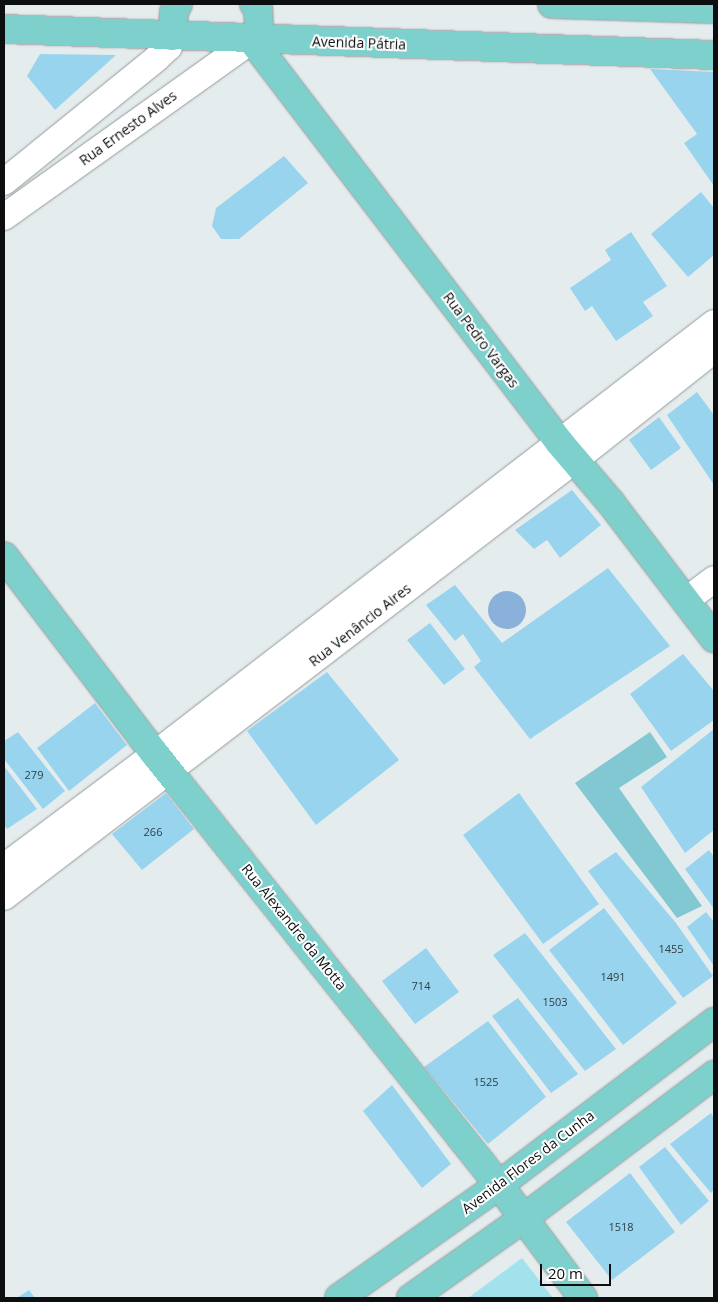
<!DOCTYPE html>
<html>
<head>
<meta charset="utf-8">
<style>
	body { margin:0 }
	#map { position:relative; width:718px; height:1302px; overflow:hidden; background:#e5eced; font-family:"Open Sans",sans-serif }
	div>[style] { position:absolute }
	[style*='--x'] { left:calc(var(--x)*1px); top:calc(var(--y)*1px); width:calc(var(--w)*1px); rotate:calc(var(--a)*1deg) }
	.green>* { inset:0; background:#a1e2ed }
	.forest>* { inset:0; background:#82c8d3 }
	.water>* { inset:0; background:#8ab1d9 }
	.round { border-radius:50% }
	.building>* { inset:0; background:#99d4ef }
	.roads { filter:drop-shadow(0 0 1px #959b9c) drop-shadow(0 0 1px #959b9c) }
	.minor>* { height:26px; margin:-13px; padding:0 13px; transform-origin:13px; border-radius:13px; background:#fff }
	.major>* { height:28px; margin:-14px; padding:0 14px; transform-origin:14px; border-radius:14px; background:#7dd0cb }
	span { translate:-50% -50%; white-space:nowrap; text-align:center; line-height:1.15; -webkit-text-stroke:4px #fff; paint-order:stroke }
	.number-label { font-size:11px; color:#2f4047 }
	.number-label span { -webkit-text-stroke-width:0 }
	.street-label { font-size:14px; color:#0c0e0f }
	.frame { position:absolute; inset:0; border:5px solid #0c0e0f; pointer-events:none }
	.scale { position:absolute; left:540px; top:1264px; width:71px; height:22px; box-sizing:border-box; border:2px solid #0c0e0f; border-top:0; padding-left:6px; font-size:15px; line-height:18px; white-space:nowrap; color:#0c0e0f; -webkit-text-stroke:4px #fff; paint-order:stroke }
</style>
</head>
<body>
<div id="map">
	<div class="green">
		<div style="clip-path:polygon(522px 1258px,553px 1298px,468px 1298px)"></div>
	</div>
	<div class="forest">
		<div style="clip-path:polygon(650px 732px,667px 757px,619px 788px,702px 906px,677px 918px,575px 783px)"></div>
	</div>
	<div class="water">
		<div class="round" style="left:488px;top:591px;width:38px;height:38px"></div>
	</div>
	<div class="building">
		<div style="clip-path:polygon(40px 54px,116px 55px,55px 110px,27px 76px)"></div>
		<div style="clip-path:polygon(650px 69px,714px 72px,714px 186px,684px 143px,697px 134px)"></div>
		<div style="clip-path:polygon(284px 156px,308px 183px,239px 239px,221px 239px,212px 226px,216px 208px)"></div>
		<div style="clip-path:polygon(701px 192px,714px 208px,714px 255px,688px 277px,651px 234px)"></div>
		<div style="clip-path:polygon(631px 232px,667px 286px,643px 302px,653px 316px,616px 341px,592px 306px,585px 311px,570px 288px,611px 260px,605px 250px)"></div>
		<div style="clip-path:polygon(697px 392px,714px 415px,714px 485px,667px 415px)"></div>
		<div style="clip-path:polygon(659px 417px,681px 448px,651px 470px,629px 440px)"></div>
		<div style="clip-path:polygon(572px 490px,601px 525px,560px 558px,547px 540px,534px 549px,515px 530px)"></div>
		<div style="clip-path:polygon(608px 568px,670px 646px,530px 739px,474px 667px,481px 661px,463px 634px,455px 641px,426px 605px,455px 585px,502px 643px)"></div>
		<div style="clip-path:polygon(430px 623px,465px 669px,444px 685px,407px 640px)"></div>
		<div style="clip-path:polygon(683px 654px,714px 691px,714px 720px,671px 751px,630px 694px)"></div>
		<div style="clip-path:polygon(327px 672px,399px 760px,316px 825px,247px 731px)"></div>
		<div style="clip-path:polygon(95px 703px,127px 745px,69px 791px,37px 748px)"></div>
		<div style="clip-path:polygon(714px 729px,714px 830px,685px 853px,641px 787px)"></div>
		<div style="clip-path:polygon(18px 732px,65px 791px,43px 809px,4px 759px,4px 741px)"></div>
		<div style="clip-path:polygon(4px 766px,37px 809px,7px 829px,4px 825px)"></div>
		<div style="clip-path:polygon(166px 793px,194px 829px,142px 870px,112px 834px)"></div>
		<div style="clip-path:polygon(519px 793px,599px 904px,543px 944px,463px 835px)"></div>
		<div style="clip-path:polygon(709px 850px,714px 857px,714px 909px,685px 869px)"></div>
		<div style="clip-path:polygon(616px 852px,676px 923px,713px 976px,683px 998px,588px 871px)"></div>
		<div style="clip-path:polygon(604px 908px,677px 1003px,623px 1045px,549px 950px)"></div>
		<div style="clip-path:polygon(706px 912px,714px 922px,714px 966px,687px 927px)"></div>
		<div style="clip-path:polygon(525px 933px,616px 1049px,585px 1071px,493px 955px)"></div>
		<div style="clip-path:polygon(426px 948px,459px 992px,415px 1024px,382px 981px)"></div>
		<div style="clip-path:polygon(518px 998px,578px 1074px,551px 1093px,492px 1016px)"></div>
		<div style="clip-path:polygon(488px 1021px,546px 1097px,488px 1144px,424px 1067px)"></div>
		<div style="clip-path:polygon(392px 1085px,451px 1164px,422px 1188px,363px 1111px)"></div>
		<div style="clip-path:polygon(711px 1113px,714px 1118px,714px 1189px,711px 1193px,670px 1144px)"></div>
		<div style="clip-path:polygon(665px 1147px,709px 1201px,681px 1225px,639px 1167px)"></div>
		<div style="clip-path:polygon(630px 1173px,675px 1232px,612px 1280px,566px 1222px)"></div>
		<div style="clip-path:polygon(29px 1290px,35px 1298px,17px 1298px)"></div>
	</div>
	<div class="roads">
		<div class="minor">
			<div style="--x:4;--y:182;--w:197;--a:-39"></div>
			<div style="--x:157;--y:58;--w:16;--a:-43"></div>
			<div style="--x:169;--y:47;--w:11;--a:-75"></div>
			<div style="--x:4;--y:217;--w:305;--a:-35.5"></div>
			<div style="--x:685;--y:601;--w:36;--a:-37"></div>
			<div style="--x:4;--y:867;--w:189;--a:-36.8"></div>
			<div style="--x:155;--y:754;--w:706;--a:-37.63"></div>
			<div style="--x:4;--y:897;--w:719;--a:-37.43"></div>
			<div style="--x:575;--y:460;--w:177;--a:-38.4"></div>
		</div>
		<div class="major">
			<div style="--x:254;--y:4;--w:6;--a:45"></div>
			<div style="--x:258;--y:8;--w:19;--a:87"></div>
			<div style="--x:259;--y:27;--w:15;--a:118"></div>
			<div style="--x:252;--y:40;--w:507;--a:52.61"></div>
			<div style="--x:560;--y:443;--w:79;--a:49.6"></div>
			<div style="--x:611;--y:503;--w:170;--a:52.7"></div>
			<div style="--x:552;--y:4;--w:162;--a:1.8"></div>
			<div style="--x:4;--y:29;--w:710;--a:2.1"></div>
			<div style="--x:172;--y:36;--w:24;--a:-85"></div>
			<div style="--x:174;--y:12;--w:9;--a:-63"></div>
			<div style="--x:4;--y:556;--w:249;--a:52.7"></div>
			<div style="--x:155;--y:754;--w:551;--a:51.41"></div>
			<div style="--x:499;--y:1185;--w:141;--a:53.4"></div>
			<div style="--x:339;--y:1298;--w:196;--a:-35.2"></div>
			<div style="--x:499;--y:1185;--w:270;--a:-37.2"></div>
			<div style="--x:411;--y:1298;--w:138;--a:-35.3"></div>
			<div style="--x:524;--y:1218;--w:238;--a:-37"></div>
		</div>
	</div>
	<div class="number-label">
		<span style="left:34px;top:775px">279</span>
		<span style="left:153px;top:832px">266</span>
		<span style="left:671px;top:949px">1455</span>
		<span style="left:613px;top:977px">1491</span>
		<span style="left:421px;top:986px">714</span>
		<span style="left:555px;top:1002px">1503</span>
		<span style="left:486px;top:1082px">1525</span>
		<span style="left:621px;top:1227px">1518</span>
	</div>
	<div class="street-label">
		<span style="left:359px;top:43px;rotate:2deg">Avenida Pátria</span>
		<span style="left:128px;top:128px;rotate:-36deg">Rua Ernesto Alves</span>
		<span style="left:481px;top:340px;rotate:53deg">Rua Pedro Vargas</span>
		<span style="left:360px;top:625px;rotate:-38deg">Rua Venâncio Aires</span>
		<span style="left:294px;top:927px;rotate:51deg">Rua Alexandre da Motta</span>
		<span style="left:528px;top:1162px;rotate:-37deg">Avenida Flores da Cunha</span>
	</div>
	<div class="frame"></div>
	<div class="scale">20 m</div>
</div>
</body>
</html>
